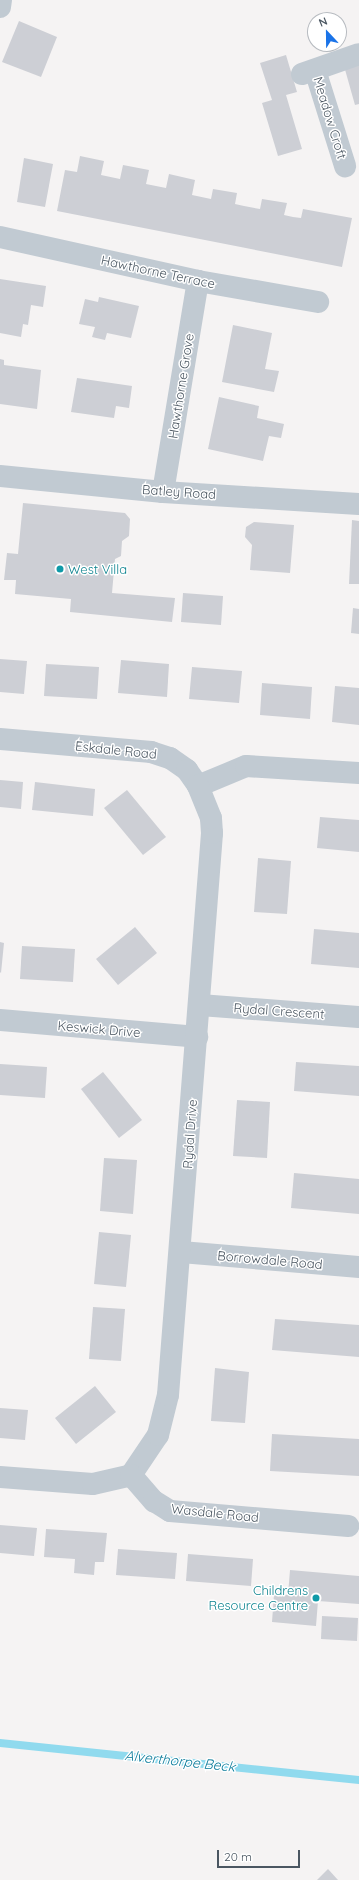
<!DOCTYPE html>
<html>
<head>
<meta charset="utf-8">
<style>
	body { margin:0 }
	#map { position:relative; width:359px; height:1880px; overflow:hidden; background:#f5f3f3; font-family:Quicksand,sans-serif }
	div>[style] { position:absolute }
	[style*='--x'] { left:calc(var(--x)*1px); top:calc(var(--y)*1px); width:calc(var(--w)*1px); rotate:calc(var(--a)*1deg) }
	.stream>* { height:8px; margin:-4px; padding:0 4px; transform-origin:4px; border-radius:4px; background:#90daee }
	.building>* { inset:0; background:#cdcfd5 }
	.minor>* { height:22px; margin:-11px; padding:0 11px; transform-origin:11px; border-radius:11px; background:#c1cad2 }
	.dots>* { width:11px; height:11px; translate:-50% -50%; box-sizing:border-box; border:2px solid #fff; border-radius:50% }
	span { translate:-50% -50%; white-space:nowrap; text-align:center; line-height:1.15; -webkit-text-stroke:3px #fff; paint-order:stroke }
	.street-label { font-size:13px; color:#4a5661 }
	.culture-label { font-size:13px; color:#0d838f }
	.left { translate:0 -50%; text-align:left }
	.right { translate:-100% -50%; text-align:right }
	.water-label { font-size:14px; color:#0c7c9b; font-style:italic }
	.north { position:absolute; left:307px; top:12px; width:40px; height:40px; box-sizing:border-box; background:#fff; border:1px solid #b7bbc0; border-radius:50%; rotate:338deg; font-size:11px; font-weight:700; line-height:16px; text-align:center; color:#4a5661 }
	.north::after { content:''; display:block; margin:auto; width:14px; height:18px; background:#1a73e8; clip-path:polygon(50% 0,100% 100%,50% 72%,0 100%) }
	.scale { position:absolute; left:217px; top:1850px; width:83px; height:18px; box-sizing:border-box; border:2px solid #4a5661; border-top:0; padding-left:5px; font-size:12px; line-height:14px; white-space:nowrap; color:#4a5661; -webkit-text-stroke:3px #fff; paint-order:stroke }
</style>
</head>
<body>
<div id="map">
	<div class="stream">
		<div style="--x:0;--y:1743;--w:361;--a:5.9"></div>
	</div>
	<div class="building">
		<div style="clip-path:polygon(19px 21px,57px 37px,41px 77px,2px 62px)"></div>
		<div style="clip-path:polygon(286px 55px,297px 92px,286px 95px,302px 149px,278px 156px,262px 103px,272px 100px,260px 63px)"></div>
		<div style="clip-path:polygon(359px 61px,359px 104px,355px 105px,344px 66px)"></div>
		<div style="clip-path:polygon(80px 156px,104px 161px,101px 175px,120px 179px,123px 165px,149px 170px,146px 184px,166px 188px,169px 174px,195px 180px,192px 195px,211px 199px,213px 189px,237px 193px,235px 204px,244px 206px,260px 209px,262px 199px,287px 203px,284px 215px,293px 217px,301px 218px,303px 209px,352px 218px,342px 267px,57px 211px,65px 170px,77px 172px)"></div>
		<div style="clip-path:polygon(24px 158px,53px 164px,45px 207px,17px 202px)"></div>
		<div style="clip-path:polygon(0 279px,46px 286px,43px 307px,31px 305px,28px 325px,23px 324px,21px 337px,0 333px)"></div>
		<div style="clip-path:polygon(99px 297px,139px 306px,131px 338px,107px 333px,105px 340px,92px 337px,95px 327px,79px 324px,85px 299px,98px 302px)"></div>
		<div style="clip-path:polygon(233px 325px,272px 333px,265px 369px,279px 371px,274px 392px,222px 382px)"></div>
		<div style="clip-path:polygon(0 359px,4px 360px,4px 365px,41px 370px,37px 409px,0 404px)"></div>
		<div style="clip-path:polygon(77px 378px,132px 386px,129px 408px,116px 406px,114px 418px,71px 412px)"></div>
		<div style="clip-path:polygon(219px 397px,259px 406px,257px 418px,284px 424px,281px 438px,269px 436px,263px 461px,208px 449px)"></div>
		<div style="clip-path:polygon(23px 503px,125px 513px,130px 519px,129px 536px,122px 541px,121px 556px,115px 559px,112px 593px,175px 598px,172px 622px,70px 612px,71px 599px,15px 594px,16px 580px,4px 580px,7px 553px,18px 554px)"></div>
		<div style="clip-path:polygon(352px 520px,359px 521px,359px 584px,349px 584px)"></div>
		<div style="clip-path:polygon(254px 522px,294px 525px,290px 573px,250px 570px,252px 545px,245px 537px,246px 527px)"></div>
		<div style="clip-path:polygon(183px 593px,223px 596px,221px 625px,181px 622px)"></div>
		<div style="clip-path:polygon(353px 608px,359px 609px,359px 634px,351px 633px)"></div>
		<div style="clip-path:polygon(0 659px,27px 661px,24px 694px,0 692px)"></div>
		<div style="clip-path:polygon(121px 660px,169px 664px,167px 697px,118px 693px)"></div>
		<div style="clip-path:polygon(46px 664px,99px 667px,97px 699px,44px 696px)"></div>
		<div style="clip-path:polygon(192px 667px,242px 671px,239px 703px,189px 699px)"></div>
		<div style="clip-path:polygon(262px 683px,312px 687px,310px 719px,260px 715px)"></div>
		<div style="clip-path:polygon(335px 686px,359px 688px,359px 725px,332px 722px)"></div>
		<div style="clip-path:polygon(0 780px,23px 782px,21px 809px,0 807px)"></div>
		<div style="clip-path:polygon(35px 782px,95px 789px,93px 816px,32px 810px)"></div>
		<div style="clip-path:polygon(127px 790px,166px 837px,143px 855px,104px 808px)"></div>
		<div style="clip-path:polygon(320px 817px,359px 820px,359px 852px,317px 848px)"></div>
		<div style="clip-path:polygon(258px 858px,291px 861px,287px 914px,254px 912px)"></div>
		<div style="clip-path:polygon(135px 927px,157px 953px,118px 985px,96px 959px)"></div>
		<div style="clip-path:polygon(314px 929px,359px 933px,359px 968px,311px 964px)"></div>
		<div style="clip-path:polygon(0 942px,4px 943px,1px 973px,0 972px)"></div>
		<div style="clip-path:polygon(22px 946px,75px 949px,73px 982px,20px 979px)"></div>
		<div style="clip-path:polygon(296px 1062px,359px 1066px,359px 1096px,294px 1091px)"></div>
		<div style="clip-path:polygon(0 1064px,47px 1067px,45px 1098px,0 1095px)"></div>
		<div style="clip-path:polygon(103px 1072px,142px 1120px,119px 1138px,81px 1089px)"></div>
		<div style="clip-path:polygon(237px 1100px,270px 1102px,267px 1158px,233px 1156px)"></div>
		<div style="clip-path:polygon(104px 1158px,137px 1160px,133px 1214px,100px 1211px)"></div>
		<div style="clip-path:polygon(294px 1173px,359px 1179px,359px 1214px,291px 1208px)"></div>
		<div style="clip-path:polygon(99px 1232px,131px 1235px,126px 1287px,94px 1284px)"></div>
		<div style="clip-path:polygon(93px 1307px,125px 1309px,121px 1361px,89px 1359px)"></div>
		<div style="clip-path:polygon(275px 1319px,359px 1325px,359px 1357px,272px 1350px)"></div>
		<div style="clip-path:polygon(215px 1368px,249px 1372px,245px 1423px,211px 1421px)"></div>
		<div style="clip-path:polygon(95px 1386px,116px 1412px,76px 1444px,55px 1418px)"></div>
		<div style="clip-path:polygon(0 1408px,28px 1410px,25px 1440px,0 1438px)"></div>
		<div style="clip-path:polygon(272px 1434px,359px 1439px,359px 1476px,270px 1471px)"></div>
		<div style="clip-path:polygon(0 1525px,37px 1528px,34px 1556px,0 1553px)"></div>
		<div style="clip-path:polygon(46px 1529px,107px 1533px,104px 1562px,95px 1562px,94px 1575px,74px 1573px,75px 1559px,44px 1557px)"></div>
		<div style="clip-path:polygon(118px 1549px,177px 1553px,175px 1579px,116px 1575px)"></div>
		<div style="clip-path:polygon(188px 1554px,253px 1559px,251px 1586px,186px 1581px)"></div>
		<div style="clip-path:polygon(290px 1570px,359px 1576px,359px 1604px,318px 1601px,316px 1626px,272px 1622px,274px 1594px,288px 1595px)"></div>
		<div style="clip-path:polygon(322px 1616px,358px 1618px,357px 1641px,321px 1639px)"></div>
		<div style="clip-path:polygon(328px 1869px,338px 1880px,317px 1880px)"></div>
	</div>
	<div class="minor">
		<div style="--x:0;--y:7;--w:7;--a:-82"></div>
		<div style="--x:315;--y:70;--w:101;--a:72.6"></div>
		<div style="--x:302;--y:74;--w:60;--a:-19.3"></div>
		<div style="--x:0;--y:237;--w:203;--a:12.5"></div>
		<div style="--x:198;--y:281;--w:122;--a:9.9"></div>
		<div style="--x:0;--y:476;--w:164;--a:5.6"></div>
		<div style="--x:163;--y:492;--w:196;--a:3.5"></div>
		<div style="--x:163;--y:492;--w:214;--a:-80.6"></div>
		<div style="--x:0;--y:739;--w:152;--a:4.9"></div>
		<div style="--x:151;--y:752;--w:20;--a:18"></div>
		<div style="--x:170;--y:758;--w:21;--a:35"></div>
		<div style="--x:187;--y:770;--w:19;--a:55"></div>
		<div style="--x:198;--y:786;--w:52;--a:-22.6"></div>
		<div style="--x:246;--y:766;--w:113;--a:3.5"></div>
		<div style="--x:200;--y:1005;--w:159;--a:4.3"></div>
		<div style="--x:0;--y:1020;--w:198;--a:4.9"></div>
		<div style="--x:181;--y:1252;--w:179;--a:4.8"></div>
		<div style="--x:131;--y:1475;--w:48;--a:-56"></div>
		<div style="--x:158;--y:1435;--w:41;--a:-76"></div>
		<div style="--x:168;--y:1395;--w:564;--a:-85.52"></div>
		<div style="--x:212;--y:833;--w:15;--a:-94"></div>
		<div style="--x:211;--y:818;--w:35;--a:-112"></div>
		<div style="--x:0;--y:1477;--w:93;--a:4.3"></div>
		<div style="--x:93;--y:1484;--w:39;--a:-13"></div>
		<div style="--x:131;--y:1475;--w:35;--a:49"></div>
		<div style="--x:154;--y:1501;--w:19;--a:32"></div>
		<div style="--x:170;--y:1511;--w:179;--a:4.8"></div>
	</div>
	<div class="dots">
		<div style="left:60px;top:569px;background:#0f9aa8"></div>
		<div style="left:316px;top:1598px;background:#0f9aa8"></div>
	</div>
	<div class="street-label">
		<span style="left:330px;top:118px;rotate:73deg">Meadow Croft</span>
		<span style="left:158px;top:272px;rotate:12deg">Hawthorne Terrace</span>
		<span style="left:181px;top:386px;rotate:-81deg">Hawthorne Grove</span>
		<span style="left:179px;top:492px;rotate:4deg">Batley Road</span>
		<span style="left:116px;top:750px;rotate:6deg">Eskdale Road</span>
		<span style="left:279px;top:1011px;rotate:4deg">Rydal Crescent</span>
		<span style="left:99px;top:1029px;rotate:5deg">Keswick Drive</span>
		<span style="left:190px;top:1134px;rotate:-86deg">Rydal Drive</span>
		<span style="left:270px;top:1260px;rotate:5deg">Borrowdale Road</span>
		<span style="left:215px;top:1513px;rotate:6deg">Wasdale Road</span>
	</div>
	<div class="culture-label">
		<span class="left" style="left:68px;top:569px">West Villa</span>
		<span class="right" style="left:308px;top:1598px">Childrens<br>Resource Centre</span>
	</div>
	<div class="water-label">
		<span style="left:180px;top:1761px;rotate:6deg">Alverthorpe Beck</span>
	</div>
	<div class="north">N</div>
	<div class="scale">20 m</div>
</div>
</body>
</html>
